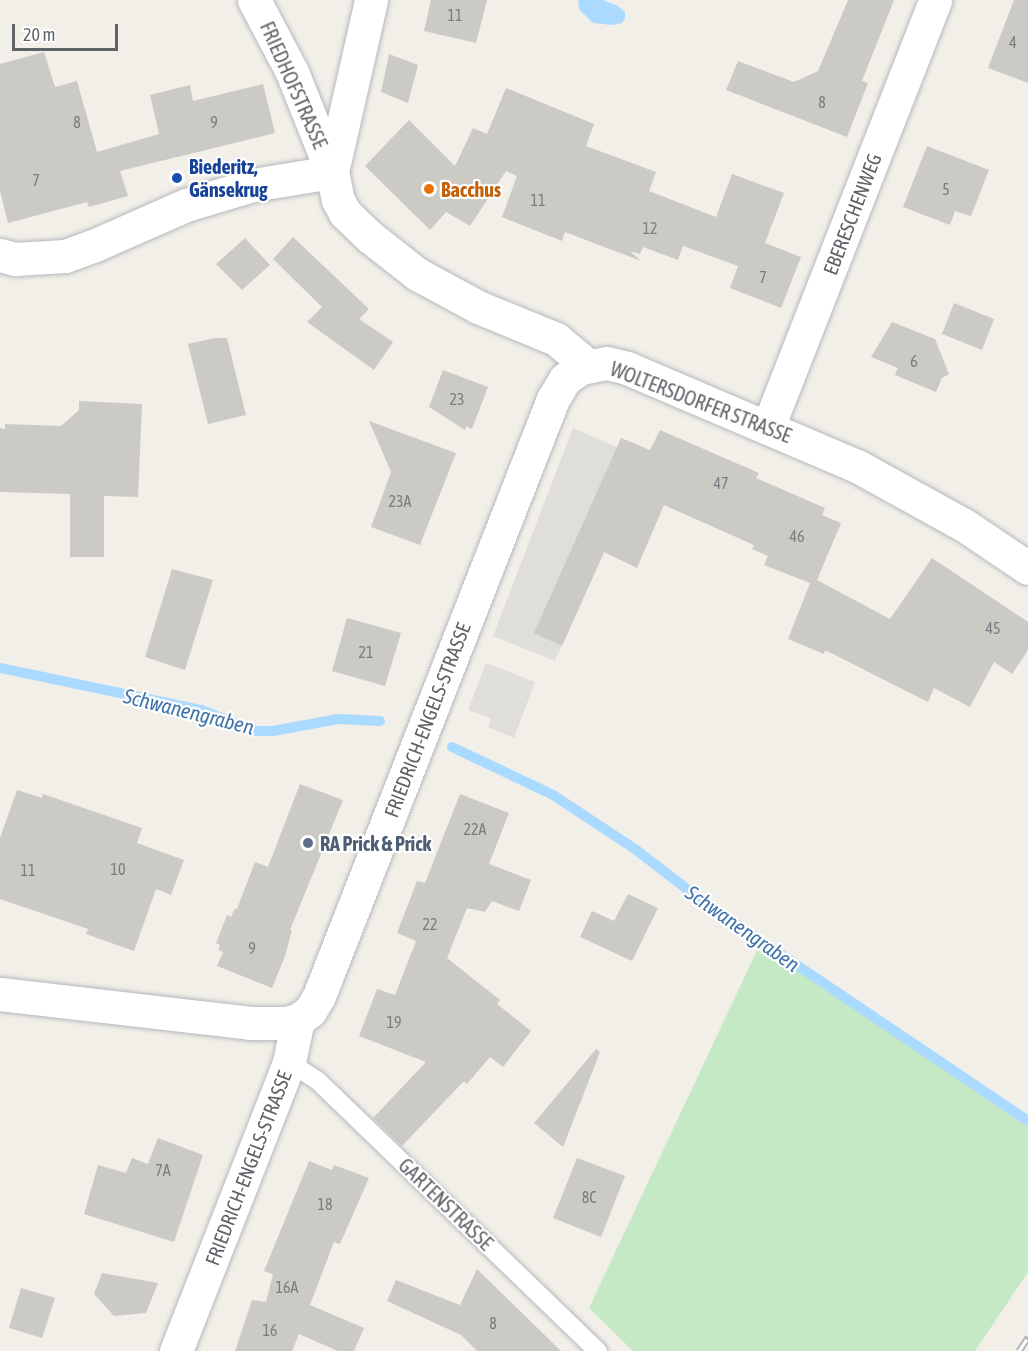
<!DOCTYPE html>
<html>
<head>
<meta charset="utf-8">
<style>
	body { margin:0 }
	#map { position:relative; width:1028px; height:1351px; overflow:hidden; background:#f1efe8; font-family:"Asap Condensed",sans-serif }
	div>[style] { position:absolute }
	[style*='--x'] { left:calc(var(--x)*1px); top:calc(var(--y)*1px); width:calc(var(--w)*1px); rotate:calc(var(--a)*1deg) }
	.industrial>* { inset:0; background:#e0deda }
	.green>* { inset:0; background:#c5e8c5 }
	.water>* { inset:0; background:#aadaff }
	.stream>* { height:10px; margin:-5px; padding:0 5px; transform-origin:5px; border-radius:5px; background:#aadaff }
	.building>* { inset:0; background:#cccac5 }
	.roads { filter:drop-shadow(0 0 2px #b5b8bc) drop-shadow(0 0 2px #b5b8bc) }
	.lane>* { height:18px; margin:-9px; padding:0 9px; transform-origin:9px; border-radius:9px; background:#fff }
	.street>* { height:33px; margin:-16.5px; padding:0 16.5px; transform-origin:16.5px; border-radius:16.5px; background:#fff }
	.secondary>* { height:33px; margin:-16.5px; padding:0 16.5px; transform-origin:16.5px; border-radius:16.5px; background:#fff }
	.rail>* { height:7px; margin-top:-3.5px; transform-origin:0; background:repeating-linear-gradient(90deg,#fff 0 14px,#b6b7b8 0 28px); box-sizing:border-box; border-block:2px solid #b6b7b8 }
	.dots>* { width:16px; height:16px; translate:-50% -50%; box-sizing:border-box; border:3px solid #fff; border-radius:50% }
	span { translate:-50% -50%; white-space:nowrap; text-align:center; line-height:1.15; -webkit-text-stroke:4.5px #fff; paint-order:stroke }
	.number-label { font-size:16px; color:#7a7d7f }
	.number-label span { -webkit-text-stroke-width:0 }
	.street-label { font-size:20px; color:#5f6368 }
	.transit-label { font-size:20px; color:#164399; font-weight:700 }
	.left { translate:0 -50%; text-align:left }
	.food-label { font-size:20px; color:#c56008; font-weight:700 }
	.service-label { font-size:20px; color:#4e5e75; font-weight:700 }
	.water-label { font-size:21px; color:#4174aa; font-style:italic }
	.scale { position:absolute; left:12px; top:24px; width:106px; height:27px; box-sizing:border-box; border:3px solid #5f6368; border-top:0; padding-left:8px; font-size:18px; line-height:21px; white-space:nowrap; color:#5f6368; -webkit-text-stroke:4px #fff; paint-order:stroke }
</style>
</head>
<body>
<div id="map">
	<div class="industrial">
		<div style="clip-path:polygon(573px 428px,646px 460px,555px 661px,493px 636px)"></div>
		<div style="clip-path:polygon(486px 663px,535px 682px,514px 738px,488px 727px,491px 718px,468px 710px)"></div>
	</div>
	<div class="green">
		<div style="clip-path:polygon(760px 944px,1028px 1127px,1028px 1272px,975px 1351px,633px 1351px,589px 1308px)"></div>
	</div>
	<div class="water">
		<div style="clip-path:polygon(578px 0,603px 0,618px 6px,625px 12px,625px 18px,622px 23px,612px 25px,593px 23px,579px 9px)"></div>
	</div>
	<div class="stream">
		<div style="--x:0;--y:668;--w:205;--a:11.8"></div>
		<div style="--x:201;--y:710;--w:59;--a:20.9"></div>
		<div style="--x:256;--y:731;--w:17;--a:0"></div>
		<div style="--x:273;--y:731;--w:66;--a:-10.5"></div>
		<div style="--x:338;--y:719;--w:42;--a:2.7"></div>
		<div style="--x:452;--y:747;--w:112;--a:25.4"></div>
		<div style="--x:553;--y:795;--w:98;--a:33.4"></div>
		<div style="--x:635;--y:849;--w:88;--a:37.6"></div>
		<div style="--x:705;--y:903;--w:390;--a:34"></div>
	</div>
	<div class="building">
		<div style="clip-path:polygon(431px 0,487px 0,476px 43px,424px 31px)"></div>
		<div style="clip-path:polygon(848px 0,894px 0,862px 81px,868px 83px,847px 137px,726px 90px,738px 61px,794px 82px,818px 71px)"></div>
		<div style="clip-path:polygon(1014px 0,1028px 0,1028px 83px,988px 68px)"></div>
		<div style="clip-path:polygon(44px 52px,55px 87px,77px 81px,97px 152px,159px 134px,150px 95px,190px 85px,193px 101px,263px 84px,275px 133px,120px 171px,128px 196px,89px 207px,87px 202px,8px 223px,0 191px,0 64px)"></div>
		<div style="clip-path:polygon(389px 54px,418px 65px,408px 103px,381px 92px)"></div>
		<div style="clip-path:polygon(506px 88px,594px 124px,586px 146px,656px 172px,649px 191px,716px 217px,732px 174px,784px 193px,765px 243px,801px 257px,781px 308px,730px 288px,738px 266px,683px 246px,678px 260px,643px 247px,640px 254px,630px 251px,641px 261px,565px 232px,562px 241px,502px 217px,517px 176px,506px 171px,470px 226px,446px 212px,430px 230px,365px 166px,409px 120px,455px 166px,473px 128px,487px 134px)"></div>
		<div style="clip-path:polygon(927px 146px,989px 170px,971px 216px,955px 211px,950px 225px,903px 207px)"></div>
		<div style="clip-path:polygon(293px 237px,369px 309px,359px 319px,393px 342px,374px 370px,307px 322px,322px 307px,273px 259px)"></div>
		<div style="clip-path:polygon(245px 238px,270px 265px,242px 290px,216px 264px)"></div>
		<div style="clip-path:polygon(954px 303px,994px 319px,982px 350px,942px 334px)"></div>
		<div style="clip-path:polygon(892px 322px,935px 339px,949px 374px,942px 378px,936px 392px,895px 375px,898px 368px,871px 357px)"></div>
		<div style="clip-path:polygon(215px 338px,227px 338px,246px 415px,208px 424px,188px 344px)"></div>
		<div style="clip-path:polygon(443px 370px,488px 387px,472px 429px,466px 426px,465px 430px,429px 407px)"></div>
		<div style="clip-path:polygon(79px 401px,142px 404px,138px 497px,104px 496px,104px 557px,70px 557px,70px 494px,0 492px,0 428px,5px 429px,5px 424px,61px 426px,79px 410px)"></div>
		<div style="clip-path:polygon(369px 421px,456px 453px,420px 545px,371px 527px,391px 472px)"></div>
		<div style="clip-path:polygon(660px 430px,759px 473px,756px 478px,825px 508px,822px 515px,841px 523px,817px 580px,890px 619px,932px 558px,1028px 622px,1028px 650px,1012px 674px,994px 662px,970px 707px,934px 688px,928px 702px,825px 650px,824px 654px,788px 639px,810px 583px,764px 565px,768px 556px,752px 549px,754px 545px,664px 505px,637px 568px,604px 552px,562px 646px,534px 633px,621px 438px,650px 450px)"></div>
		<div style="clip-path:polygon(172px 569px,213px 580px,185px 670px,145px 657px)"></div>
		<div style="clip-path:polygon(347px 618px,401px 633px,385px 686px,332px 671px)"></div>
		<div style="clip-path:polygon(300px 784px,343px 800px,290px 930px,292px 930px,285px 956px,272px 988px,217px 966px,223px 952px,218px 950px,220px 945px,216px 943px,227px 915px,231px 917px,235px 908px,237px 909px,255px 862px,268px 867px)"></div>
		<div style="clip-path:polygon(17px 790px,42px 798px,43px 794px,142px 828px,137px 843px,184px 860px,171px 895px,156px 889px,134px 951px,86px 934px,88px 929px,0 899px,0 838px)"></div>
		<div style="clip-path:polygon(460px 794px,509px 813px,489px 864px,531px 880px,519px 911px,492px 901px,485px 912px,467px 908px,447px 958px,500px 1000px,497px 1004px,531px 1031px,503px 1067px,490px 1057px,467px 1084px,464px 1081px,402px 1146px,373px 1118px,426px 1062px,359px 1036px,377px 989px,395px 995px,416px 941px,397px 933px,417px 881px,425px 883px)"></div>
		<div style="clip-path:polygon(628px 894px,658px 908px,632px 961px,580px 937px,592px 911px,614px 921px)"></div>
		<div style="clip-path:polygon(596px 1049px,600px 1052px,563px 1147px,534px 1123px)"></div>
		<div style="clip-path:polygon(158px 1138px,203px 1155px,174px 1242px,84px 1214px,98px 1165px,126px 1173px,132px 1158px,148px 1164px)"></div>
		<div style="clip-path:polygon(577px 1158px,625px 1176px,601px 1237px,553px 1218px)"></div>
		<div style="clip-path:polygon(309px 1161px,332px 1170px,334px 1165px,369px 1178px,340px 1244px,334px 1242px,310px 1305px,364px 1328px,354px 1351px,338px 1351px,299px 1334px,292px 1351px,235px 1351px,252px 1300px,266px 1302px,273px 1274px,264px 1271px)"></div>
		<div style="clip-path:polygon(477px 1269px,561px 1351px,477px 1351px,461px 1335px,387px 1301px,396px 1280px,460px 1305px)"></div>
		<div style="clip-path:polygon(102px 1273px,158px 1283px,146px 1313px,114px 1316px,94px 1294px)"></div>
		<div style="clip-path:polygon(21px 1288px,55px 1298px,42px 1338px,9px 1328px)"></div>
	</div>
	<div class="roads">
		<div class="lane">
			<div style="--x:289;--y:1062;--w:35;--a:33"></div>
			<div style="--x:318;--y:1081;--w:389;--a:44"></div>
		</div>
		<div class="street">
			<div style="--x:254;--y:0;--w:81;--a:62.2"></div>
			<div style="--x:292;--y:72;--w:108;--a:68.2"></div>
			<div style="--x:332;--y:172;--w:176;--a:-77.2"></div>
			<div style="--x:0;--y:255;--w:16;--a:15"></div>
			<div style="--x:15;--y:259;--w:50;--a:-3.4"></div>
			<div style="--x:65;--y:256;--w:30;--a:-20"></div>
			<div style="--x:93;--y:246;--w:102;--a:-23.8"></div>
			<div style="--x:186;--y:205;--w:70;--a:-16.6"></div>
			<div style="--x:253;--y:185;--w:80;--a:-9.3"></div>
			<div style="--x:332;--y:172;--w:29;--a:78"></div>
			<div style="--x:338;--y:200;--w:15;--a:62"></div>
			<div style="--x:345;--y:213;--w:35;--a:44"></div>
			<div style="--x:370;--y:237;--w:60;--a:38.2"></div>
			<div style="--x:417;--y:274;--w:69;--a:28.4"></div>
			<div style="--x:478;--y:307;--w:84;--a:22.3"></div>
			<div style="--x:556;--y:339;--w:40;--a:40"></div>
			<div style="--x:768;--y:427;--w:458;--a:-68.6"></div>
			<div style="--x:176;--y:1351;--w:310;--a:-68.6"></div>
			<div style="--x:289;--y:1062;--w:43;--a:-77.9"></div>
		</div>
		<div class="secondary">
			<div style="--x:0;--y:994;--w:252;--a:6.6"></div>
			<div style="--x:250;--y:1023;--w:36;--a:0"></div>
			<div style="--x:286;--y:1023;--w:12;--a:-14"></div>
			<div style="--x:298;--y:1020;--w:15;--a:-37"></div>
			<div style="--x:310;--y:1011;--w:17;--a:-59"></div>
			<div style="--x:319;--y:996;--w:641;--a:-68.6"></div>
			<div style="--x:553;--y:399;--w:23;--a:-59"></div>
			<div style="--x:565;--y:379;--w:19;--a:-35"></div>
			<div style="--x:581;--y:368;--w:26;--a:-11"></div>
			<div style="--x:607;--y:363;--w:21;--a:14"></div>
			<div style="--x:627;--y:368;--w:250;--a:23.1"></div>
			<div style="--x:857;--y:466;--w:122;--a:28.9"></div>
			<div style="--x:964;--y:525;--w:77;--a:33.9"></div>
		</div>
	</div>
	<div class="rail">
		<div style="--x:1019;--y:1351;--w:17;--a:-57"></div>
	</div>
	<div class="dots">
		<div style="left:177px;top:178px;background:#1a4fb4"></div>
		<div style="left:429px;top:189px;background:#e8710a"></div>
		<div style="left:308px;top:843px;background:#5c6f8a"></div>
	</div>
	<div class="number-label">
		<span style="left:455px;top:15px">11</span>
		<span style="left:1013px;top:42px">4</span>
		<span style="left:822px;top:102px">8</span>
		<span style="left:77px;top:122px">8</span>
		<span style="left:214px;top:122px">9</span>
		<span style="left:36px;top:180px">7</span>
		<span style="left:946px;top:189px">5</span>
		<span style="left:538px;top:200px">11</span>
		<span style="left:650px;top:228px">12</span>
		<span style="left:763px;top:277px">7</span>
		<span style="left:914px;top:361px">6</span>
		<span style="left:457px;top:399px">23</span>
		<span style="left:721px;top:483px">47</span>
		<span style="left:400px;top:501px">23A</span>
		<span style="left:797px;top:536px">46</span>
		<span style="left:993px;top:628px">45</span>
		<span style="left:366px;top:652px">21</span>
		<span style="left:475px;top:829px">22A</span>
		<span style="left:118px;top:869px">10</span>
		<span style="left:28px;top:870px">11</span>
		<span style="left:430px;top:924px">22</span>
		<span style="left:252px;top:948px">9</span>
		<span style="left:394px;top:1022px">19</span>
		<span style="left:163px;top:1170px">7A</span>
		<span style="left:589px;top:1197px">8C</span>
		<span style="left:325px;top:1204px">18</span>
		<span style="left:287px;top:1287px">16A</span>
		<span style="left:493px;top:1323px">8</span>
		<span style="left:270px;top:1330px">16</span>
	</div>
	<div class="street-label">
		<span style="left:294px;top:85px;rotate:66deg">FRIEDHOFSTRASSE</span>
		<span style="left:852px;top:214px;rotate:-69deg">EBERESCHENWEG</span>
		<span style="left:701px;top:402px;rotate:21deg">WOLTERSDORFER STRASSE</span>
		<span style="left:427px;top:720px;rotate:-69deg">FRIEDRICH-ENGELS-STRASSE</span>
		<span style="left:248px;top:1168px;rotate:-69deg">FRIEDRICH-ENGELS-STRASSE</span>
		<span style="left:446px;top:1204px;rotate:44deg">GARTENSTRASSE</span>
	</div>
	<div class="transit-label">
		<span class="left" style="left:189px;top:178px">Biederitz,<br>Gänsekrug</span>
	</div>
	<div class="food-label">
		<span class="left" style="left:441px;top:189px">Bacchus</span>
	</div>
	<div class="service-label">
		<span class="left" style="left:320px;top:843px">RA Prick &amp; Prick</span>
	</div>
	<div class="water-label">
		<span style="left:189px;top:711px;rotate:14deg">Schwanengraben</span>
		<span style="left:743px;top:928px;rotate:35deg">Schwanengraben</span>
	</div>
	<div class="scale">20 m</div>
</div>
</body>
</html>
